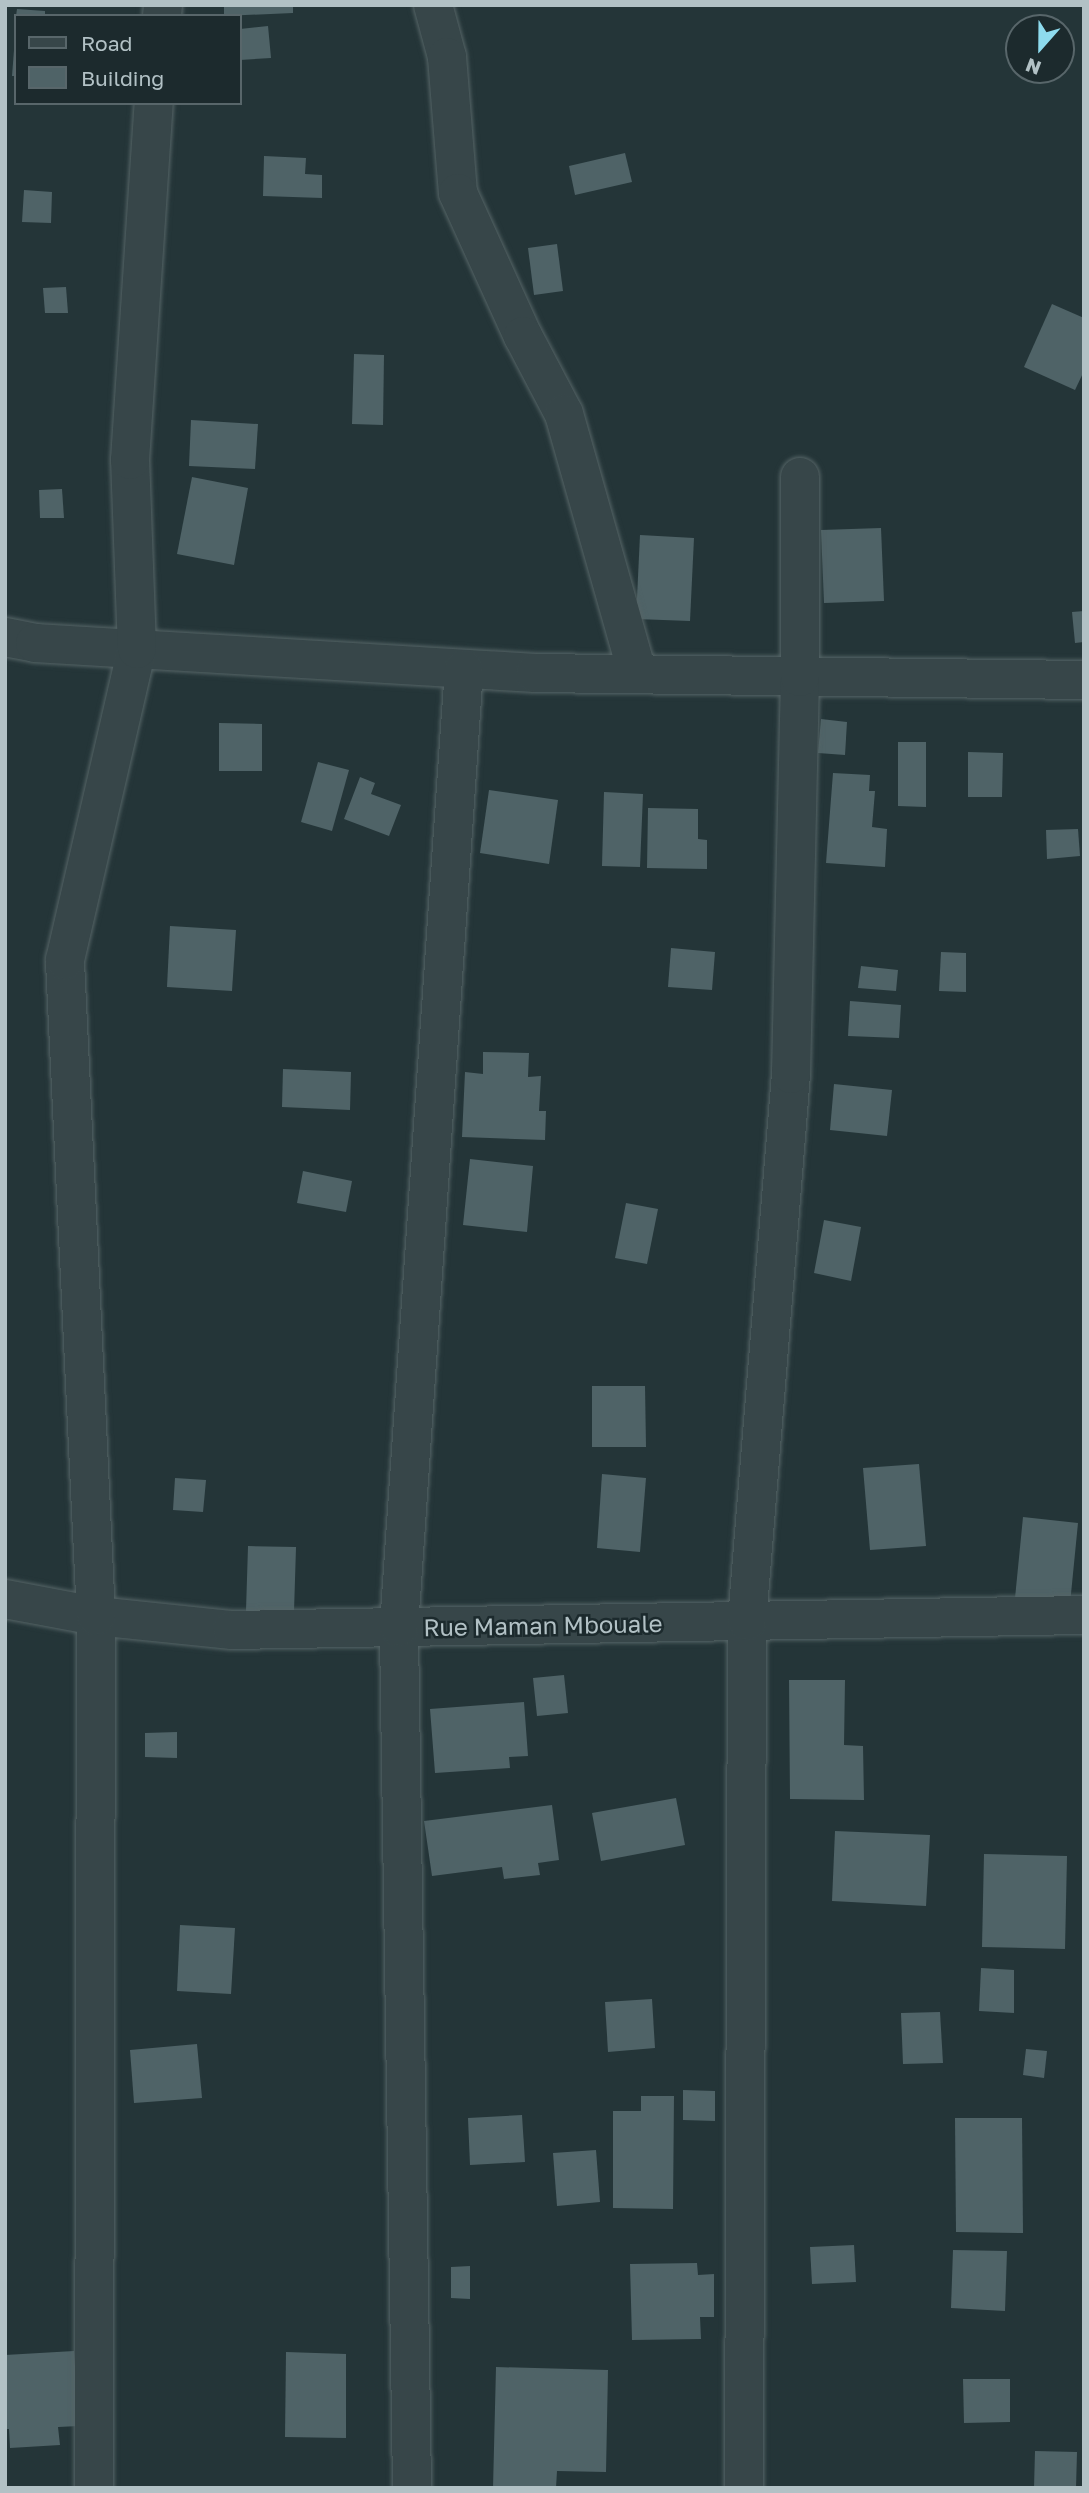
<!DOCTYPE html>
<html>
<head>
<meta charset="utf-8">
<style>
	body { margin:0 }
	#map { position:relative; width:1089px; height:2493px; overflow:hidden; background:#243538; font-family:"Golos Text",sans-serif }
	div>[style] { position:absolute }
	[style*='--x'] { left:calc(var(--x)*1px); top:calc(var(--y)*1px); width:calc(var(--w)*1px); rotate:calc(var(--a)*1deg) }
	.building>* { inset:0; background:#4f6367 }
	.roads { filter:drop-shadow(0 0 2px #556466) drop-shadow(0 0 2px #556466) }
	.minor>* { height:38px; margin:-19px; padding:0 19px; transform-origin:19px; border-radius:19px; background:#374649 }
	span { translate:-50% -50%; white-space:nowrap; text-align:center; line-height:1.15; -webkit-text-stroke:5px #1c2a2d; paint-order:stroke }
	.street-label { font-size:24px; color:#b2c1c5 }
	.frame { position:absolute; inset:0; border:7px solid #b2c1c5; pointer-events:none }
	.legend { position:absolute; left:14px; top:14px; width:228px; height:91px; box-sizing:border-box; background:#1c2a2d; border:2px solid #58666a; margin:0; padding:9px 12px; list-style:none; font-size:21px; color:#b2c1c5 }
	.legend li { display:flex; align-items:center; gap:14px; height:35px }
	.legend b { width:35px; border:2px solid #58666a }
	.north { position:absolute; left:1005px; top:14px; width:70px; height:70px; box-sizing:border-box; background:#1c2a2d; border:2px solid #58666a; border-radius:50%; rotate:201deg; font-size:19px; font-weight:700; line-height:28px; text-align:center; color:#b2c1c5 }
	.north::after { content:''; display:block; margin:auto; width:24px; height:32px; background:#8edbee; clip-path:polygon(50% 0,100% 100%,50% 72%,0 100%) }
</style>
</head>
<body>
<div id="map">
	<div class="building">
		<div style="clip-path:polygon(224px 5px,293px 5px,293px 13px,224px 16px)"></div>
		<div style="clip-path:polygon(17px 9px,45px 11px,45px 16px,16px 16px)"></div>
		<div style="clip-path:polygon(268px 26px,271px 58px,240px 60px,240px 29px)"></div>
		<div style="clip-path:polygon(14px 50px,16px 50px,16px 76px,12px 76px)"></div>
		<div style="clip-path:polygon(625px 153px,632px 182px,575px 195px,569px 166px)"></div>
		<div style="clip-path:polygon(264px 156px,306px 158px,305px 174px,322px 175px,322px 198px,263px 196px)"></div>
		<div style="clip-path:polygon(24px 190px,52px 192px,51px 223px,22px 222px)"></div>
		<div style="clip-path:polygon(557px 244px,563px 291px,534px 295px,528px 248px)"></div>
		<div style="clip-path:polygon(66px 287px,68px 313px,45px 313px,43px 288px)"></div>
		<div style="clip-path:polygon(1052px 304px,1084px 318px,1084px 371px,1075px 390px,1024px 367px)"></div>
		<div style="clip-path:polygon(354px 354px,384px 355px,383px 425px,352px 424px)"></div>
		<div style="clip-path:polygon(191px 420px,258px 424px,255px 469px,189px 466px)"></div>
		<div style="clip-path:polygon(192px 477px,248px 488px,234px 565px,177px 554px)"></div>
		<div style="clip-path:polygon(62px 489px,64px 518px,40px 518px,39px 490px)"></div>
		<div style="clip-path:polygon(881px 528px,884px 601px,824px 603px,821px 530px)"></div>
		<div style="clip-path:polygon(640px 535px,694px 538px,690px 621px,636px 619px)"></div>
		<div style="clip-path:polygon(1084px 611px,1084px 642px,1075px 643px,1072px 612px)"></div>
		<div style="clip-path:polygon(821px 719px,847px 722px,845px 755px,818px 753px)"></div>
		<div style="clip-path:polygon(219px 723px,262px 724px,262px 771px,219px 771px)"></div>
		<div style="clip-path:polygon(898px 742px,926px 742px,926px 807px,898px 806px)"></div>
		<div style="clip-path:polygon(968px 752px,1003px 753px,1002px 797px,968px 797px)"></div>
		<div style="clip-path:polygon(318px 762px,349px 770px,332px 831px,301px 822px)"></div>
		<div style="clip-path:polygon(833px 773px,870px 775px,869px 791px,875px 791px,872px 827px,887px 829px,885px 867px,826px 863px)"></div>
		<div style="clip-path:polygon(360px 777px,375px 783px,371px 794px,401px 805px,389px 836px,344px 819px)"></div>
		<div style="clip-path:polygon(489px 790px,558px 800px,549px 864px,480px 853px)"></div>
		<div style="clip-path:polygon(604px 792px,643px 794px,640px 867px,602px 866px)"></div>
		<div style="clip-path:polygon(648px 808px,698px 809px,698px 839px,707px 840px,707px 869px,647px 868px)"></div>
		<div style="clip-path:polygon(1078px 829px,1080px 856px,1047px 859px,1046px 830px)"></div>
		<div style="clip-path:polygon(170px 926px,236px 930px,232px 991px,167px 987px)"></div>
		<div style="clip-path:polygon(671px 948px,715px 952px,712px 990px,668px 987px)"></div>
		<div style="clip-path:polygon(941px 952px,966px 953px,966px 992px,939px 991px)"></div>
		<div style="clip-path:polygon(861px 966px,898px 970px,896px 991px,858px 988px)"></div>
		<div style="clip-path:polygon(850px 1001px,901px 1005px,899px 1038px,848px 1036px)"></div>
		<div style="clip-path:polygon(483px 1052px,529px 1053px,528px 1077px,541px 1076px,539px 1111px,546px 1111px,545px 1140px,462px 1137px,465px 1072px,483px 1074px)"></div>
		<div style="clip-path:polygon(283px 1069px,351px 1072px,350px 1110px,282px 1107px)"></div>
		<div style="clip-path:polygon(834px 1084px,892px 1090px,887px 1136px,830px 1130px)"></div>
		<div style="clip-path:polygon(470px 1159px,533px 1166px,527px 1232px,463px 1225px)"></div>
		<div style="clip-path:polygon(303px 1171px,352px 1181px,346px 1212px,297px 1203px)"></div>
		<div style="clip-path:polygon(626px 1203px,658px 1209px,647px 1264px,615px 1258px)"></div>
		<div style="clip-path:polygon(824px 1220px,861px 1227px,851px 1281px,814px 1273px)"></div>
		<div style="clip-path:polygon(592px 1386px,645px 1386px,646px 1447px,592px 1447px)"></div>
		<div style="clip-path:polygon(919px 1464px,926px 1546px,870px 1550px,863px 1468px)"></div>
		<div style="clip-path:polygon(602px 1474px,646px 1478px,640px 1552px,597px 1548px)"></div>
		<div style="clip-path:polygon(175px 1478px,206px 1480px,203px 1512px,173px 1510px)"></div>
		<div style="clip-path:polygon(1023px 1517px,1078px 1523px,1070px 1604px,1015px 1598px)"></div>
		<div style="clip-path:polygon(248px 1546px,296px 1547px,294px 1612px,246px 1611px)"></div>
		<div style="clip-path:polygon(564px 1675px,568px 1713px,537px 1716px,533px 1678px)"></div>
		<div style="clip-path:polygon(789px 1680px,845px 1680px,844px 1745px,863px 1746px,864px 1800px,790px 1799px)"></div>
		<div style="clip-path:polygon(524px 1702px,528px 1756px,509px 1757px,510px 1768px,435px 1773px,430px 1709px)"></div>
		<div style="clip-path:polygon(177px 1732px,177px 1758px,145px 1757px,145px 1733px)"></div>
		<div style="clip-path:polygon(676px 1798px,685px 1845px,601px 1861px,592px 1813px)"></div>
		<div style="clip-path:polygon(552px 1805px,559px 1860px,538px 1863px,540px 1875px,504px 1879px,502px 1867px,432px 1876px,424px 1821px)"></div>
		<div style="clip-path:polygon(835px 1831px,930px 1835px,926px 1906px,832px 1901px)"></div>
		<div style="clip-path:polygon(984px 1854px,1067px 1856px,1065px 1949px,982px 1947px)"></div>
		<div style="clip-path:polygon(180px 1925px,235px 1928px,231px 1994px,177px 1991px)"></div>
		<div style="clip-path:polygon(981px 1968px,1014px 1970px,1014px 2013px,979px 2011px)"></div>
		<div style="clip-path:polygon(652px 1999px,655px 2048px,608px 2052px,605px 2002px)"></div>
		<div style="clip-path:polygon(940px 2012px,943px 2063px,903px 2064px,901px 2013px)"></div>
		<div style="clip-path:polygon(197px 2044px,202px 2098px,134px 2103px,130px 2050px)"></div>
		<div style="clip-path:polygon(1026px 2049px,1047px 2051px,1044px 2078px,1023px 2075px)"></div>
		<div style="clip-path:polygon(683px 2090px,715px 2091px,715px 2121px,683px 2120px)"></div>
		<div style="clip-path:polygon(641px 2096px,674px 2096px,673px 2209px,613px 2208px,613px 2111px,641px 2111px)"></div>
		<div style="clip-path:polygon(522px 2115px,525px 2162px,470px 2165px,468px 2118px)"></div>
		<div style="clip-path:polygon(955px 2118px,1022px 2118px,1023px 2233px,956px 2232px)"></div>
		<div style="clip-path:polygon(596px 2150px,600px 2202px,557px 2206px,553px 2153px)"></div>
		<div style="clip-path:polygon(854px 2245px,856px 2282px,812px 2284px,810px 2247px)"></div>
		<div style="clip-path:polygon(953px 2250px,1007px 2251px,1005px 2311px,951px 2308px)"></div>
		<div style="clip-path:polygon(697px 2263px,698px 2275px,714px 2274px,714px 2317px,700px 2317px,701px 2339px,632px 2340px,630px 2264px)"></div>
		<div style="clip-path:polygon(470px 2266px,470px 2299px,451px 2298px,451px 2267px)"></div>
		<div style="clip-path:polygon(74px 2351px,79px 2426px,58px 2427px,60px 2445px,10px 2448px,9px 2429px,5px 2429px,5px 2355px)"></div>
		<div style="clip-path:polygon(286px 2352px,346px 2354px,346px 2438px,285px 2437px)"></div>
		<div style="clip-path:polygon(496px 2367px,608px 2370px,606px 2472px,557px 2471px,556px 2488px,493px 2488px)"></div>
		<div style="clip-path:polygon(963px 2379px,1010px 2379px,1010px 2422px,964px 2423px)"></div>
		<div style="clip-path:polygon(1035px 2451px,1077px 2452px,1076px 2488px,1034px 2488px)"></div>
	</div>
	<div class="roads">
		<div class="minor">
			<div style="--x:433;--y:5;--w:54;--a:74.9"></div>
			<div style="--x:447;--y:57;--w:136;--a:85.4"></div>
			<div style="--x:458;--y:193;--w:157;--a:65.6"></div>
			<div style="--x:523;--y:336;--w:88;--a:62.3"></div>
			<div style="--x:564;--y:414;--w:268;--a:74.2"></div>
			<div style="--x:162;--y:16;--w:11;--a:-85"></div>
			<div style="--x:5;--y:637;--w:31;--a:11"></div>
			<div style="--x:35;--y:643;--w:501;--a:3.43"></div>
			<div style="--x:535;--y:673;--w:549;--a:0.73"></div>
			<div style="--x:5;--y:1599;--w:93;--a:10.6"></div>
			<div style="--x:96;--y:1616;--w:137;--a:5.9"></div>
			<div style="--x:232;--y:1630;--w:852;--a:-1.01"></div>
			<div style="--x:94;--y:2488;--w:872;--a:-89.87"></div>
			<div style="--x:96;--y:1616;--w:657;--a:-92.71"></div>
			<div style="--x:65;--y:960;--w:319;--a:-77"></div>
			<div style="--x:137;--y:649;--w:189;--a:-92.1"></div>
			<div style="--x:130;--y:460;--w:358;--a:-86.2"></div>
			<div style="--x:412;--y:2488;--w:861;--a:-90.87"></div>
			<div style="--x:399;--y:1627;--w:960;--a:-86.12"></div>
			<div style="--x:744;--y:2488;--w:867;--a:-89.8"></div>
			<div style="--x:747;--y:1621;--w:549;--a:-85.4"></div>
			<div style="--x:791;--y:1074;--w:397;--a:-88.7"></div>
			<div style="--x:800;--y:677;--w:200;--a:-90"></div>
		</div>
	</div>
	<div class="street-label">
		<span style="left:543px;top:1625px;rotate:-1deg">Rue Maman Mbouale</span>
	</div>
	<div class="frame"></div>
	<ul class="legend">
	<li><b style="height:9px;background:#374649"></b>Road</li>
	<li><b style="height:19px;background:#4f6367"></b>Building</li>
	</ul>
	<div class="north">N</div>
</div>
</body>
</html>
